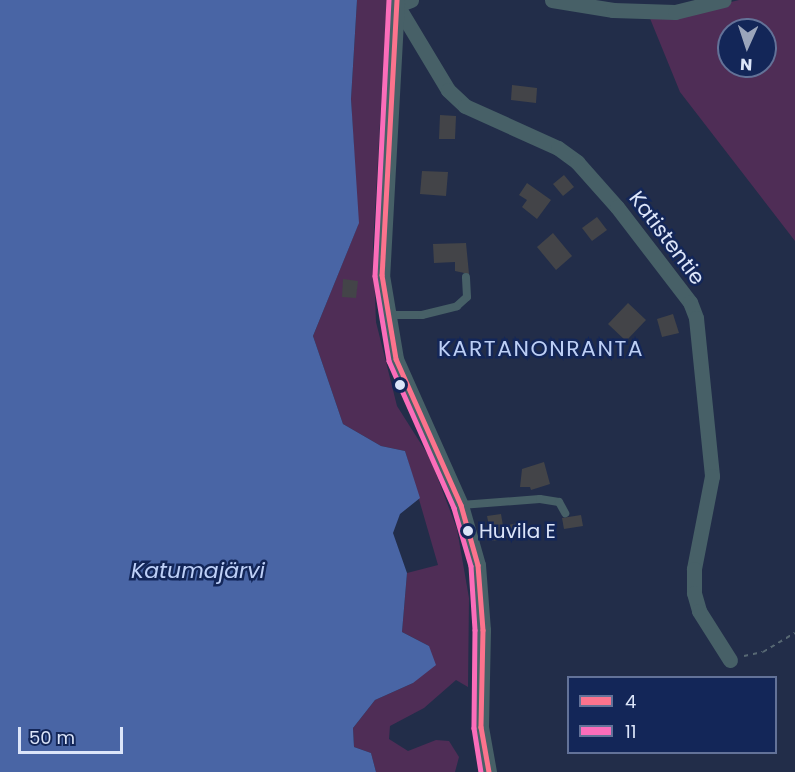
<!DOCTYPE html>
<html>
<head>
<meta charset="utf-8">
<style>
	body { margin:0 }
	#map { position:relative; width:795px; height:772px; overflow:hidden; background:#222d49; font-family:Poppins,sans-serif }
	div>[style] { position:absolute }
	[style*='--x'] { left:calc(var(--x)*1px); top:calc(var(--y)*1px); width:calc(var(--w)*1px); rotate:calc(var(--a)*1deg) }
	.green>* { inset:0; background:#4f2d56 }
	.water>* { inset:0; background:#4965a5 }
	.building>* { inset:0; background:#434448 }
	.path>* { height:2px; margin-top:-1px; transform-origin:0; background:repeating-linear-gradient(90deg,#576873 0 4.5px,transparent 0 9px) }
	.lane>* { height:8px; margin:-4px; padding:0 4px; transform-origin:4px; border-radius:4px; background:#476067 }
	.street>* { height:15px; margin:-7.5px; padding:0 7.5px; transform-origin:7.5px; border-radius:7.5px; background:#476067 }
	.bus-1>* { height:4.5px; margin:-2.25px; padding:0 2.25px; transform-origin:2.25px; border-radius:2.25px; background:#fc738d }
	.bus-2>* { height:4.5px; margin:-2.25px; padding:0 2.25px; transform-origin:2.25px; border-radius:2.25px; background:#fb6dba }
	.dots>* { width:16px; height:16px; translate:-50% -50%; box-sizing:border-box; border:3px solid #132658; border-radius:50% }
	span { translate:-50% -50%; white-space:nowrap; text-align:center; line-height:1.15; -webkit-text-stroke:5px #132658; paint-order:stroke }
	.bus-label { font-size:20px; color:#dce5f9 }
	.left { translate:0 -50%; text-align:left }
	.street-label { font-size:21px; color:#dce5f9 }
	.neighbourhood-label { font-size:22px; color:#bdcff5; letter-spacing:1.5px }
	.water-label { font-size:22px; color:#bed0f7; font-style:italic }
	.legend { position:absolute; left:567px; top:676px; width:210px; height:78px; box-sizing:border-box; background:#132658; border:2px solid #637298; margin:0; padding:8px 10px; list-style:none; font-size:18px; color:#dce5f9 }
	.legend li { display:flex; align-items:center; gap:12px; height:30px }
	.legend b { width:30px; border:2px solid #637298 }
	.north { position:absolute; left:717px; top:18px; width:60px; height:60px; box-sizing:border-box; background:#132658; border:2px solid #637298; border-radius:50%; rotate:183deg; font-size:16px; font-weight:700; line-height:24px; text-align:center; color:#dce5f9 }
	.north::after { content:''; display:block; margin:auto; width:21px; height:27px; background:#9ba5bb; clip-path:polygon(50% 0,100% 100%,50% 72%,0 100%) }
	.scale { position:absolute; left:18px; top:727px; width:105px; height:27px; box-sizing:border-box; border:3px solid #dce5f9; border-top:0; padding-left:8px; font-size:18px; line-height:21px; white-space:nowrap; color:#dce5f9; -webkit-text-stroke:4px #132658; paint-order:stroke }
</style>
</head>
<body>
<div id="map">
	<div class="green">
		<div style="clip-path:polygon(357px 0,387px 0,373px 247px,376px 322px,397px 406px,430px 458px,457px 529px,469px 598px,468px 687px,456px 680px,424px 708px,390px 726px,389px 739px,408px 751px,436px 740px,449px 741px,459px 757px,455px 772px,376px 772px,371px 753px,354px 747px,353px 728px,375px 700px,413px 683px,429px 646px,402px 632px,407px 573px,438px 565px,405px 451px,381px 446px,343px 424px,313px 336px,358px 225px,351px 99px)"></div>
		<div style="clip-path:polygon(evenodd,739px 0,795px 0,795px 241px,680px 92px,649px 16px,674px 16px,739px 0,729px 30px,765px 30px,765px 66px,729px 66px,729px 30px)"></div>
	</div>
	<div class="water">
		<div style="clip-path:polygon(0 0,357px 0,351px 99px,359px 223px,313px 336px,343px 424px,381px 446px,405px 451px,420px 498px,400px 514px,393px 533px,407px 573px,402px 632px,429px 646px,436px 665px,413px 683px,375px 700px,353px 728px,354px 747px,371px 753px,376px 772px,0 772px)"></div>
	</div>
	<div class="building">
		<div style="clip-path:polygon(512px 85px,537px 88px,536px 103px,511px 100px)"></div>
		<div style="clip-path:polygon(440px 115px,456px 116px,455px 139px,439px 139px)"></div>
		<div style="clip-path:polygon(422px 171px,448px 172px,446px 196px,420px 194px)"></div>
		<div style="clip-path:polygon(564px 175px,574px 187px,563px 196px,553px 184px)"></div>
		<div style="clip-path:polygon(527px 183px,551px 200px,537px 219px,522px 207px,527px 200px,519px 195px)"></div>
		<div style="clip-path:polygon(597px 217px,607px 230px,592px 241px,582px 228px)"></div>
		<div style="clip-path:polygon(553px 233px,572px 256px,556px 270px,537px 247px)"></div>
		<div style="clip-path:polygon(466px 243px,469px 274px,455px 271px,455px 262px,434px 263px,433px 244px)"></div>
		<div style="clip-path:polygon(343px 279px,358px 281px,356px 298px,342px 297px)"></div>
		<div style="clip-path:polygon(628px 303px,646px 320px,626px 341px,608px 324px)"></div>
		<div style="clip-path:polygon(673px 314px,679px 333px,662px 337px,657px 319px)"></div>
		<div style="clip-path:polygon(544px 462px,550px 484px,531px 490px,530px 487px,520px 487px,522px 469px)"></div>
		<div style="clip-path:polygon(501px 514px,503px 526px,518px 523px,520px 536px,492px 541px,487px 516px)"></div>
		<div style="clip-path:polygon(581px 515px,583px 526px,564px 529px,562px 518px)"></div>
	</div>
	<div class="path">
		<div style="--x:744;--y:656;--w:19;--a:-12"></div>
		<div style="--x:763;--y:652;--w:37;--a:-31"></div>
	</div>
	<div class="lane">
		<div style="--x:388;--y:315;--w:34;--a:0"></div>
		<div style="--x:422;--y:315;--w:36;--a:-14"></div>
		<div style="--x:457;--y:306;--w:13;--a:-42"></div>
		<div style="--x:467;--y:297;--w:20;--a:-93"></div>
		<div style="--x:461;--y:505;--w:79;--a:-4.3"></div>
		<div style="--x:540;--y:499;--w:19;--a:9"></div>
		<div style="--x:559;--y:502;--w:13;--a:61"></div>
	</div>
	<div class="street">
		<div style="--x:411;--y:0;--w:15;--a:160"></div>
		<div style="--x:397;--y:5;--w:99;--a:59"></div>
		<div style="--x:448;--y:90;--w:23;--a:43"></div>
		<div style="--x:465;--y:106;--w:102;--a:24.3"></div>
		<div style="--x:558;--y:148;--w:24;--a:36"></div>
		<div style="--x:577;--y:162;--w:60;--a:48.4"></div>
		<div style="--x:617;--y:207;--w:120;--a:52.5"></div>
		<div style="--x:690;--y:302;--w:17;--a:69"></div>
		<div style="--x:696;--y:318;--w:159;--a:84.2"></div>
		<div style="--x:712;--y:476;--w:95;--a:101"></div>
		<div style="--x:694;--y:569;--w:24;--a:90"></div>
		<div style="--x:694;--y:593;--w:19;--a:74"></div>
		<div style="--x:699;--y:611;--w:58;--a:57.7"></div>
		<div style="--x:552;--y:0;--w:62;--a:9.3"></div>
		<div style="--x:613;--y:10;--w:62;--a:1.8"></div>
		<div style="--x:675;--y:12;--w:50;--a:-13.8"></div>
		<div style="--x:397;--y:2;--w:273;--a:93.1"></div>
		<div style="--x:382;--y:275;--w:85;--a:80.5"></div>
		<div style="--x:396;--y:359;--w:160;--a:66"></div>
		<div style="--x:461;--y:505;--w:62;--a:74.2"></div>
		<div style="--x:478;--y:565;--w:65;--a:85.6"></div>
		<div style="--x:483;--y:630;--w:97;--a:91.2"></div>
		<div style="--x:481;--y:727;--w:46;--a:79.9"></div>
	</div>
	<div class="bus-1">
		<div style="--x:397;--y:0;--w:275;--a:93.1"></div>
		<div style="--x:382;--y:275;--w:85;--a:80.5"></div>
		<div style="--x:396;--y:359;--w:160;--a:66"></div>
		<div style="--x:461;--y:505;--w:62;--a:74.2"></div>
		<div style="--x:478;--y:565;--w:65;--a:85.6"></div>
		<div style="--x:483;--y:630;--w:97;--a:91.2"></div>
		<div style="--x:481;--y:727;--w:46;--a:79.9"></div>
	</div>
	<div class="bus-2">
		<div style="--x:389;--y:0;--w:276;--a:92.9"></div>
		<div style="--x:375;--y:276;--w:86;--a:80.6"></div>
		<div style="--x:389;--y:361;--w:161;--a:66.1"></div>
		<div style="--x:454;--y:508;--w:60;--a:73.7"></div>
		<div style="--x:471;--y:566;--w:64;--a:86.4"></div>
		<div style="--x:475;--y:630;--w:98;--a:90.6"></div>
		<div style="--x:474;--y:728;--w:45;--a:81"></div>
	</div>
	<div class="dots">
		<div style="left:400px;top:385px;background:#dce5f9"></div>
		<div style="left:468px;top:531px;background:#dce5f9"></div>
	</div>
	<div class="bus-label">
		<span class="left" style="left:479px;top:531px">Huvila E</span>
	</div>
	<div class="street-label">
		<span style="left:667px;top:238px;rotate:53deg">Katistentie</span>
	</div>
	<div class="neighbourhood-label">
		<span style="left:541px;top:349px">KARTANONRANTA</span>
	</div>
	<div class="water-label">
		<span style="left:198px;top:571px">Katumajärvi</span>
	</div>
	<ul class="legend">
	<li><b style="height:8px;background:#fc738d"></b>4</li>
	<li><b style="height:8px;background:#fb6dba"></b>11</li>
	</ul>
	<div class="north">N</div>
	<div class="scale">50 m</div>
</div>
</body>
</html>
